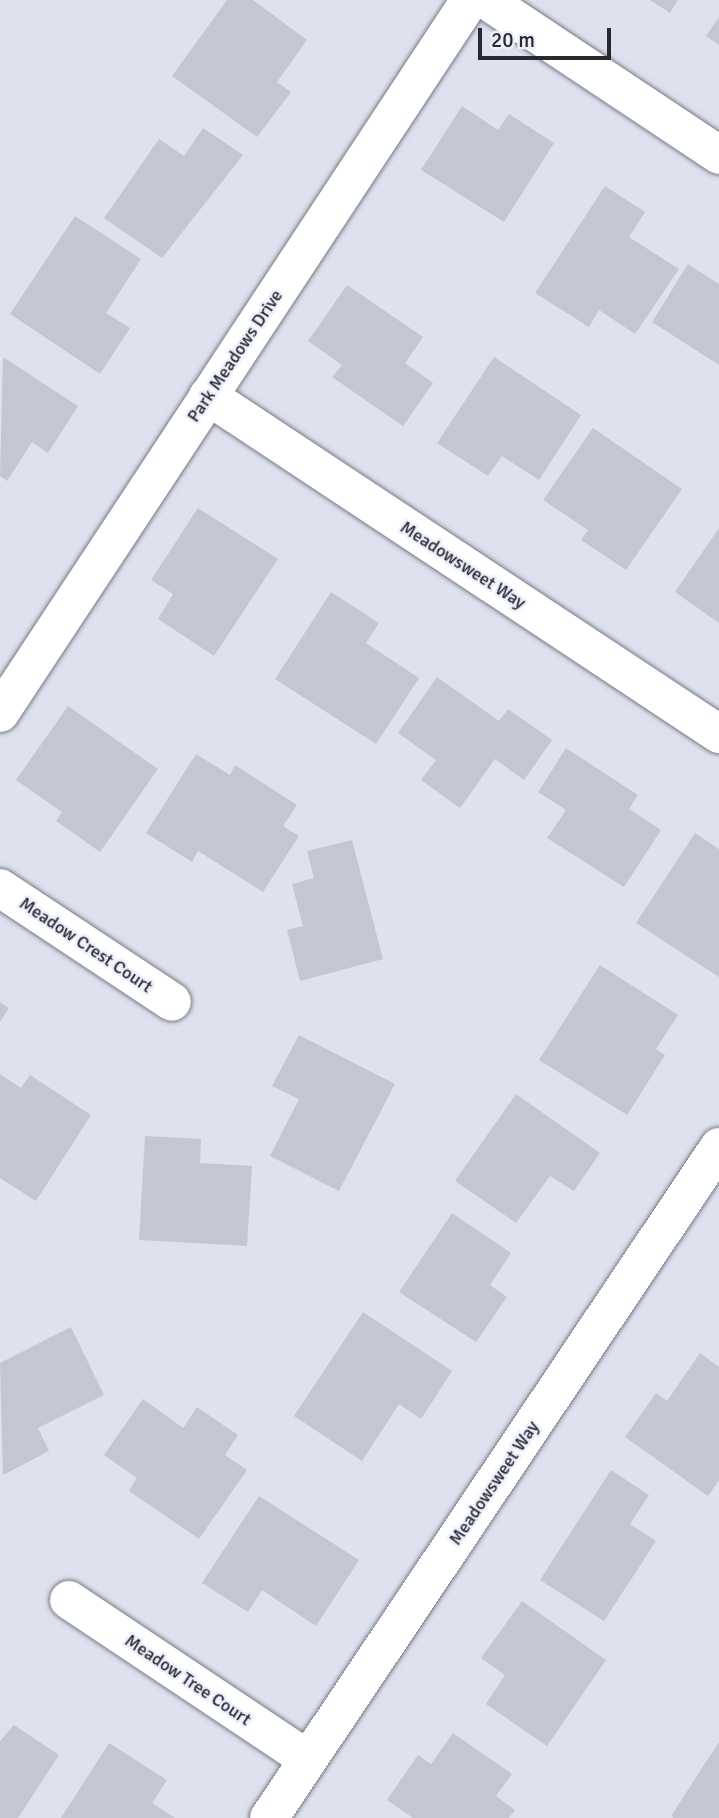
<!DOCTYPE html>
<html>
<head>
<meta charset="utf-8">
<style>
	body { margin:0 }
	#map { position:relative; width:719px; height:1818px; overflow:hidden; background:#dee2ef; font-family:Signika,sans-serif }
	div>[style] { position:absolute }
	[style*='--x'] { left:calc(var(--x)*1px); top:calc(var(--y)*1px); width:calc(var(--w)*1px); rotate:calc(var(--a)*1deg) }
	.building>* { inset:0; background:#c3c6d3 }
	.roads { filter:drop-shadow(0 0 2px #777a86) drop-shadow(0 0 2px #777a86) }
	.minor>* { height:38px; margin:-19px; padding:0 19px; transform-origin:19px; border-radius:19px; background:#fff }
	span { translate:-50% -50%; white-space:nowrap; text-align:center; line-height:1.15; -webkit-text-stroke:5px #eceffc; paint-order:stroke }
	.street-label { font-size:18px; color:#28292e }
	.scale { position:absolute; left:478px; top:28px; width:133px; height:32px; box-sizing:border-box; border:4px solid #28292e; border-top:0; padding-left:9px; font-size:21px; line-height:24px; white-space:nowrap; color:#28292e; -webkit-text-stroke:5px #eceffc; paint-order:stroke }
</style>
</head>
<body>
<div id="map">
	<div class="building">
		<div style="clip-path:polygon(227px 0,253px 0,307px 40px,277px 82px,291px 92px,257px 137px,172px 76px)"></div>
		<div style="clip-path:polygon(650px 0,678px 0,670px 13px)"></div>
		<div style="clip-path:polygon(719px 17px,719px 45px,706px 36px)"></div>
		<div style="clip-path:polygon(462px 106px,498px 130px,509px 114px,554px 143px,504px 222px,421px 170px)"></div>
		<div style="clip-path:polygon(203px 128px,243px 155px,162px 258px,104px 218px,159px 139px,184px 156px)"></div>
		<div style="clip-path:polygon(605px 186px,645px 212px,629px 237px,679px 269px,635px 334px,599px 310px,589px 327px,535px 293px)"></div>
		<div style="clip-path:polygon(75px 216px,141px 259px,106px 313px,130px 328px,100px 374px,10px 314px)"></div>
		<div style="clip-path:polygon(688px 264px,719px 284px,719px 365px,652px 322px)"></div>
		<div style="clip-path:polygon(347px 285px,423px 337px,405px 363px,433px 383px,403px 426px,332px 377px,342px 365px,308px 341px)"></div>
		<div style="clip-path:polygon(3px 357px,78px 406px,48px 453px,32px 442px,7px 481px,0 476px)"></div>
		<div style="clip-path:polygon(494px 357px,581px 415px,539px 480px,502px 456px,488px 476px,437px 443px)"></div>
		<div style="clip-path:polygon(593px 428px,682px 489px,626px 570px,581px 540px,588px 530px,543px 500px)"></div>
		<div style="clip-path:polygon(198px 508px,278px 559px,214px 656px,158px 619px,173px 594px,151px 580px)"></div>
		<div style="clip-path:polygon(719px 528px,719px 623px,675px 592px)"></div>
		<div style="clip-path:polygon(331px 592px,379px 623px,366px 643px,419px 678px,376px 744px,275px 679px)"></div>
		<div style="clip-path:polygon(437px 677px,499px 721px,508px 709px,552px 740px,524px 780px,495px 759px,460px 808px,421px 780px,436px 760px,398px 733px)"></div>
		<div style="clip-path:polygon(68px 706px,158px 769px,100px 852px,56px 821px,62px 812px,16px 780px)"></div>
		<div style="clip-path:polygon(566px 748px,638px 795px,629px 809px,661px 830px,624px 887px,547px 838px,566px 810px,538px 792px)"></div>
		<div style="clip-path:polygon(196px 754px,230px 775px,235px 765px,297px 805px,283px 826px,299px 836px,263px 892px,198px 851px,192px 862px,146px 833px)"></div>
		<div style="clip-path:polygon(695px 833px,719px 849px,719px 977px,636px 923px)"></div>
		<div style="clip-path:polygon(352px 840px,383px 959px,300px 981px,287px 930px,303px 926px,292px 884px,314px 878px,307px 851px)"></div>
		<div style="clip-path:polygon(600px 965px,678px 1015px,656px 1049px,665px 1055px,627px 1115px,539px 1060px)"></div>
		<div style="clip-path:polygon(0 1002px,9px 1008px,0 1022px)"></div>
		<div style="clip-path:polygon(299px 1035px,395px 1084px,339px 1191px,270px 1156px,299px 1099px,272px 1086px)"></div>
		<div style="clip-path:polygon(0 1074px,21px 1088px,30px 1075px,91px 1115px,36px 1201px,0 1178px)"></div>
		<div style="clip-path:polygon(516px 1094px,600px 1153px,574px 1191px,550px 1176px,516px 1223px,455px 1181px)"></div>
		<div style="clip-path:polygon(145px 1136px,201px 1139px,200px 1163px,252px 1166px,247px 1246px,139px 1240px)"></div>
		<div style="clip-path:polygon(452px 1213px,511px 1253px,490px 1285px,507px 1297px,476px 1342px,399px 1292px)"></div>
		<div style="clip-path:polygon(363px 1312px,452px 1371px,421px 1419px,399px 1404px,362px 1461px,294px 1416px)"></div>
		<div style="clip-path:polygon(71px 1327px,104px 1395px,38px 1428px,49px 1451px,3px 1475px,0 1363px)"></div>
		<div style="clip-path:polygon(700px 1353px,719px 1367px,719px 1480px,708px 1496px,625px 1437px,656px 1393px,667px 1401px)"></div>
		<div style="clip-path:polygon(143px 1399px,183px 1428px,197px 1407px,238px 1435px,225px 1455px,247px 1470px,199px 1539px,129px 1491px,137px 1478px,104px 1455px)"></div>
		<div style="clip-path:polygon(611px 1470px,649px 1495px,630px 1524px,656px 1541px,604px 1621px,540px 1580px)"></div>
		<div style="clip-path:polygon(259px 1496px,359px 1560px,316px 1626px,262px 1590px,248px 1612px,202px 1583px)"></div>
		<div style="clip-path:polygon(522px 1601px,606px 1660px,547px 1746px,486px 1704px,505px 1675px,481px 1658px)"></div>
		<div style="clip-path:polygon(14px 1725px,59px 1755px,18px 1818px,0 1818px,0 1741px)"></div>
		<div style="clip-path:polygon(453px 1733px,512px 1774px,496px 1796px,515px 1810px,509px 1818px,413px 1818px,387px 1800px,418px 1755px,431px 1764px)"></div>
		<div style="clip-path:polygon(719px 1742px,719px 1818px,674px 1818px,671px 1816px)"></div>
		<div style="clip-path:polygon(109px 1743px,167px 1780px,152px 1803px,175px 1818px,61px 1818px)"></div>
	</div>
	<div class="roads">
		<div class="minor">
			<div style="--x:486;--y:0;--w:280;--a:33.6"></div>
			<div style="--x:208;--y:396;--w:613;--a:33.48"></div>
			<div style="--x:0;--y:713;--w:854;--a:-56.61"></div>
			<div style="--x:0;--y:888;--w:206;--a:33.5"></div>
			<div style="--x:69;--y:1600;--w:286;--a:33.7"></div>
			<div style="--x:269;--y:1818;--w:808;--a:-56.15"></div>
		</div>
	</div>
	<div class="street-label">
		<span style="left:235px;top:356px;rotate:-56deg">Park Meadows Drive</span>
		<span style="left:463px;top:565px;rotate:33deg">Meadowsweet Way</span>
		<span style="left:86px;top:945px;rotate:34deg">Meadow Crest Court</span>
		<span style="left:494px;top:1483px;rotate:-56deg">Meadowsweet Way</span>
		<span style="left:188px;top:1680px;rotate:34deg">Meadow Tree Court</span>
	</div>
	<div class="scale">20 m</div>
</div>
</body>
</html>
